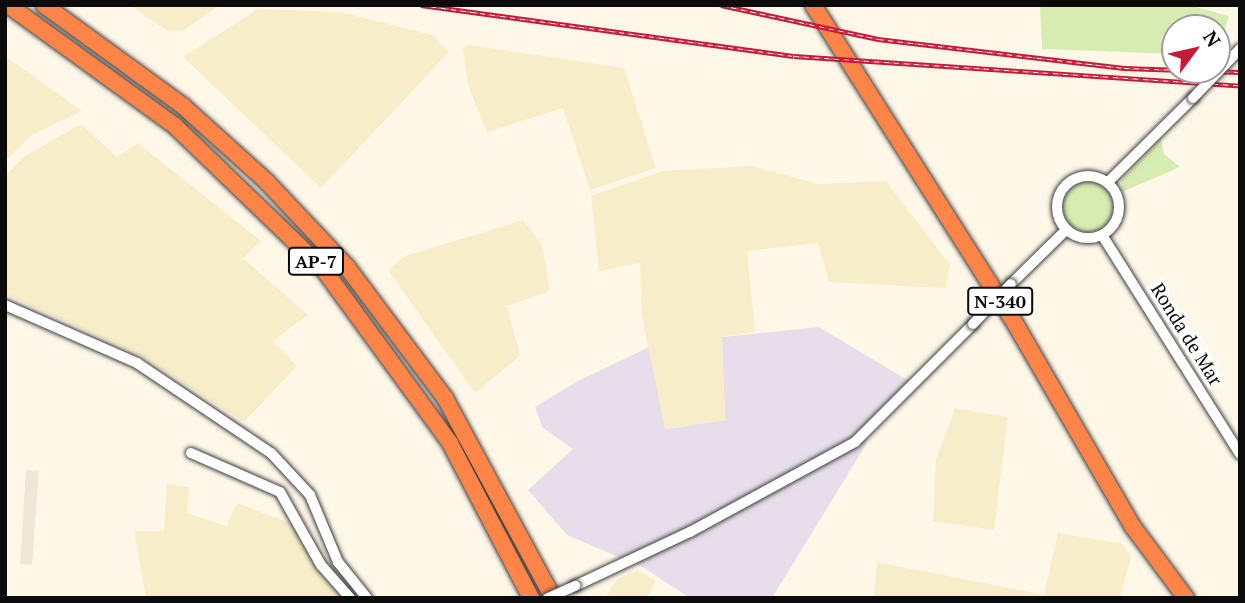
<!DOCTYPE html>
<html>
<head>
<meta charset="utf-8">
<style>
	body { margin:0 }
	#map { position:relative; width:1245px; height:603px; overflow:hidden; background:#fff8e9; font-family:"PT Serif",serif }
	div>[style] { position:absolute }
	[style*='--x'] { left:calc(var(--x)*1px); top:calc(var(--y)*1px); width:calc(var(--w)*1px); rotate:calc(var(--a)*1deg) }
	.industrial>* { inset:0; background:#e8deeb }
	.farmland>* { inset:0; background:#f7edc8 }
	.green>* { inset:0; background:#d7ecb1 }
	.round { border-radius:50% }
	.plaza>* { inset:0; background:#efe6d9 }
	.roads { filter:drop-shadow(0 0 2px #3e3e3e) drop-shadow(0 0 2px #3e3e3e) }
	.minor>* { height:10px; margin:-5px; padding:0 5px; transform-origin:5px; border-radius:5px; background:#fff }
	.minor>.ring { margin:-5px; padding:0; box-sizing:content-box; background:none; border:10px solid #fff; border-radius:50% }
	.highway>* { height:16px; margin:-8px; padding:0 8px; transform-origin:8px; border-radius:8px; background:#ff8447 }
	.rail>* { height:4.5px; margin-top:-2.25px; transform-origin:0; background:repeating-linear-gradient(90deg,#fff 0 5px,#c51a37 0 10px); box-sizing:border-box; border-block:2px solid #c51a37 }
	.bridges { filter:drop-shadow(0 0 2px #3e3e3e) drop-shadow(0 0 2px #3e3e3e) }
	.minor-bridge>* { height:10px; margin:-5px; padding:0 5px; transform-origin:5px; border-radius:5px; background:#fff }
	span { translate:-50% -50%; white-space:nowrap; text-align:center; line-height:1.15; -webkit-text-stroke:7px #fff; paint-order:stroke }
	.shield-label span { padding:2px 5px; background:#fff; border:2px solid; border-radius:5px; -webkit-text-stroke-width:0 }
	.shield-label { font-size:18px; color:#0b0b0b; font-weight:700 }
	.street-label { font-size:19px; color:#0b0b0b }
	.frame { position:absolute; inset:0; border:7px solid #0b0b0b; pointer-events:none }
	.north { position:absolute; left:1161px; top:14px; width:70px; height:70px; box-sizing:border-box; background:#fff; border:2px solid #9d9d9d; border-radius:50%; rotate:57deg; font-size:19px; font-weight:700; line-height:28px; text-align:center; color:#0b0b0b }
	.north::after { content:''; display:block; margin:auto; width:24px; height:32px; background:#c51a37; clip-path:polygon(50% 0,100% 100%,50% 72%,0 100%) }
</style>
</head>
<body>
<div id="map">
	<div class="industrial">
		<div style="clip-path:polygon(819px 327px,909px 381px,863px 430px,867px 443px,772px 598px,690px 598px,644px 568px,567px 535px,528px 490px,573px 449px,542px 427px,535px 407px,578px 381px,649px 347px,666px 429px,725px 420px,722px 337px)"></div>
	</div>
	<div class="farmland">
		<div style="clip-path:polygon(130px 5px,220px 5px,183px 31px,167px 31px)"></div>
		<div style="clip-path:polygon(258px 9px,340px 12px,432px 35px,449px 52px,321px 188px,183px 57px)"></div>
		<div style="clip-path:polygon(469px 45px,624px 68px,656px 168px,590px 190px,563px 108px,487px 132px,468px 85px,463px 49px)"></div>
		<div style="clip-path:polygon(5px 56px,82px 111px,32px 135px,5px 161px)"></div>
		<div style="clip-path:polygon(81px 124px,117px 157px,138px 143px,261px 241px,243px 258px,308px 315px,273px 341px,297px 366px,244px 422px,140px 355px,5px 294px,5px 176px,25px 156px)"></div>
		<div style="clip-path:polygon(752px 166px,818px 184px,886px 181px,950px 265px,945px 288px,829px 282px,818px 243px,747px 251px,755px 332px,722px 337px,725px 420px,665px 429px,642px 316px,640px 263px,599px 271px,591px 196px,663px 171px)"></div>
		<div style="clip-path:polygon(523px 220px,542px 245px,550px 291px,507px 306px,520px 356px,475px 393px,388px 270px,405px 256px)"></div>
		<div style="clip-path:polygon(955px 408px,1008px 417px,994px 530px,933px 521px,936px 459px)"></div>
		<div style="clip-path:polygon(167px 484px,189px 487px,187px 513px,226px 526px,237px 503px,298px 526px,323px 577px,345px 598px,146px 598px,134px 531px,164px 531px)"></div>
		<div style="clip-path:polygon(1058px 533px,1123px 544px,1131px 557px,1120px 598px,874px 598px,877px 562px,1044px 595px)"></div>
		<div style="clip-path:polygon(638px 570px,656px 581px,647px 598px,605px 598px,617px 579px)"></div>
	</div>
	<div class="green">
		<div style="clip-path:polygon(1040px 5px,1189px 5px,1229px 16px,1217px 55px,1217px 28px,1175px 28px,1175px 54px,1042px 49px)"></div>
		<div style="clip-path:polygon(1161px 139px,1164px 154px,1180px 167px,1122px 192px,1121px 180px)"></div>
		<div class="round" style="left:1063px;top:182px;width:50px;height:50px"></div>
	</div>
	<div class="plaza">
		<div style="clip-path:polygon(26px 470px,39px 471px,32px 565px,20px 564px)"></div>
	</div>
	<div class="roads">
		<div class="minor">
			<div class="ring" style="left:1057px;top:176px;width:52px;height:52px"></div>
			<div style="--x:1108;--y:182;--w:120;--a:-44.7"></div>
			<div style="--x:1102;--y:235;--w:259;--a:57.8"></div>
			<div style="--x:1011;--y:284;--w:78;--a:-44.5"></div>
			<div style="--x:5;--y:305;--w:144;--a:23.7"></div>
			<div style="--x:137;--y:363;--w:161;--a:33.9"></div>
			<div style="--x:271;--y:453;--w:57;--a:47.1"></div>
			<div style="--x:310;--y:495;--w:73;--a:67.3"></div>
			<div style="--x:338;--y:562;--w:46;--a:51.1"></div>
			<div style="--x:191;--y:453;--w:97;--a:23.7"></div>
			<div style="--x:280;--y:492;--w:84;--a:60.7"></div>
			<div style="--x:321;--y:565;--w:44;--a:48.7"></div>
			<div style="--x:575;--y:586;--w:127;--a:-25.2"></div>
			<div style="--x:690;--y:532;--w:188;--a:-28.6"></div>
			<div style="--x:855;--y:442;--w:167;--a:-45"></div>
		</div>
		<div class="highway">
			<div style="--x:8;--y:5;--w:206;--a:35.9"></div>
			<div style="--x:175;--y:126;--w:207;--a:44"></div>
			<div style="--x:324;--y:270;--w:214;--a:53.9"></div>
			<div style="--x:450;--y:443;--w:175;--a:62.4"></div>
			<div style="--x:44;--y:5;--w:172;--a:36"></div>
			<div style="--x:183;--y:106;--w:113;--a:42.1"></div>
			<div style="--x:267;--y:182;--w:117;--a:46.7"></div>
			<div style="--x:347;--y:267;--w:164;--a:53.2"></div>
			<div style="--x:445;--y:398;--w:227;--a:61.6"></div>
			<div style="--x:813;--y:5;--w:381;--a:57.6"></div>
			<div style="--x:1017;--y:327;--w:231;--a:59.9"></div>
			<div style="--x:1133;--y:527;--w:89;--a:53.3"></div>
		</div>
	</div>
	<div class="rail">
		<div style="--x:421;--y:5;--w:376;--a:7.8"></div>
		<div style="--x:794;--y:56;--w:447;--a:3.8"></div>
		<div style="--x:721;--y:5;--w:161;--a:12.2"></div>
		<div style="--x:878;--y:39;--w:248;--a:6.7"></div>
		<div style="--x:1124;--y:68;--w:116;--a:2"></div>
	</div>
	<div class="bridges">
		<div class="minor-bridge">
			<div style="--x:1193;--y:98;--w:68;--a:-46.2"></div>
			<div style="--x:973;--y:324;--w:55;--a:-46.5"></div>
			<div style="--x:548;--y:598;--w:30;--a:-24"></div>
		</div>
	</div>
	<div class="shield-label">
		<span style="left:316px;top:261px">AP-7</span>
		<span style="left:1000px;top:301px">N-340</span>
	</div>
	<div class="street-label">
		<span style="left:1187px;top:334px;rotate:58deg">Ronda de Mar</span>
	</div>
	<div class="frame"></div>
	<div class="north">N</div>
</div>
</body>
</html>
